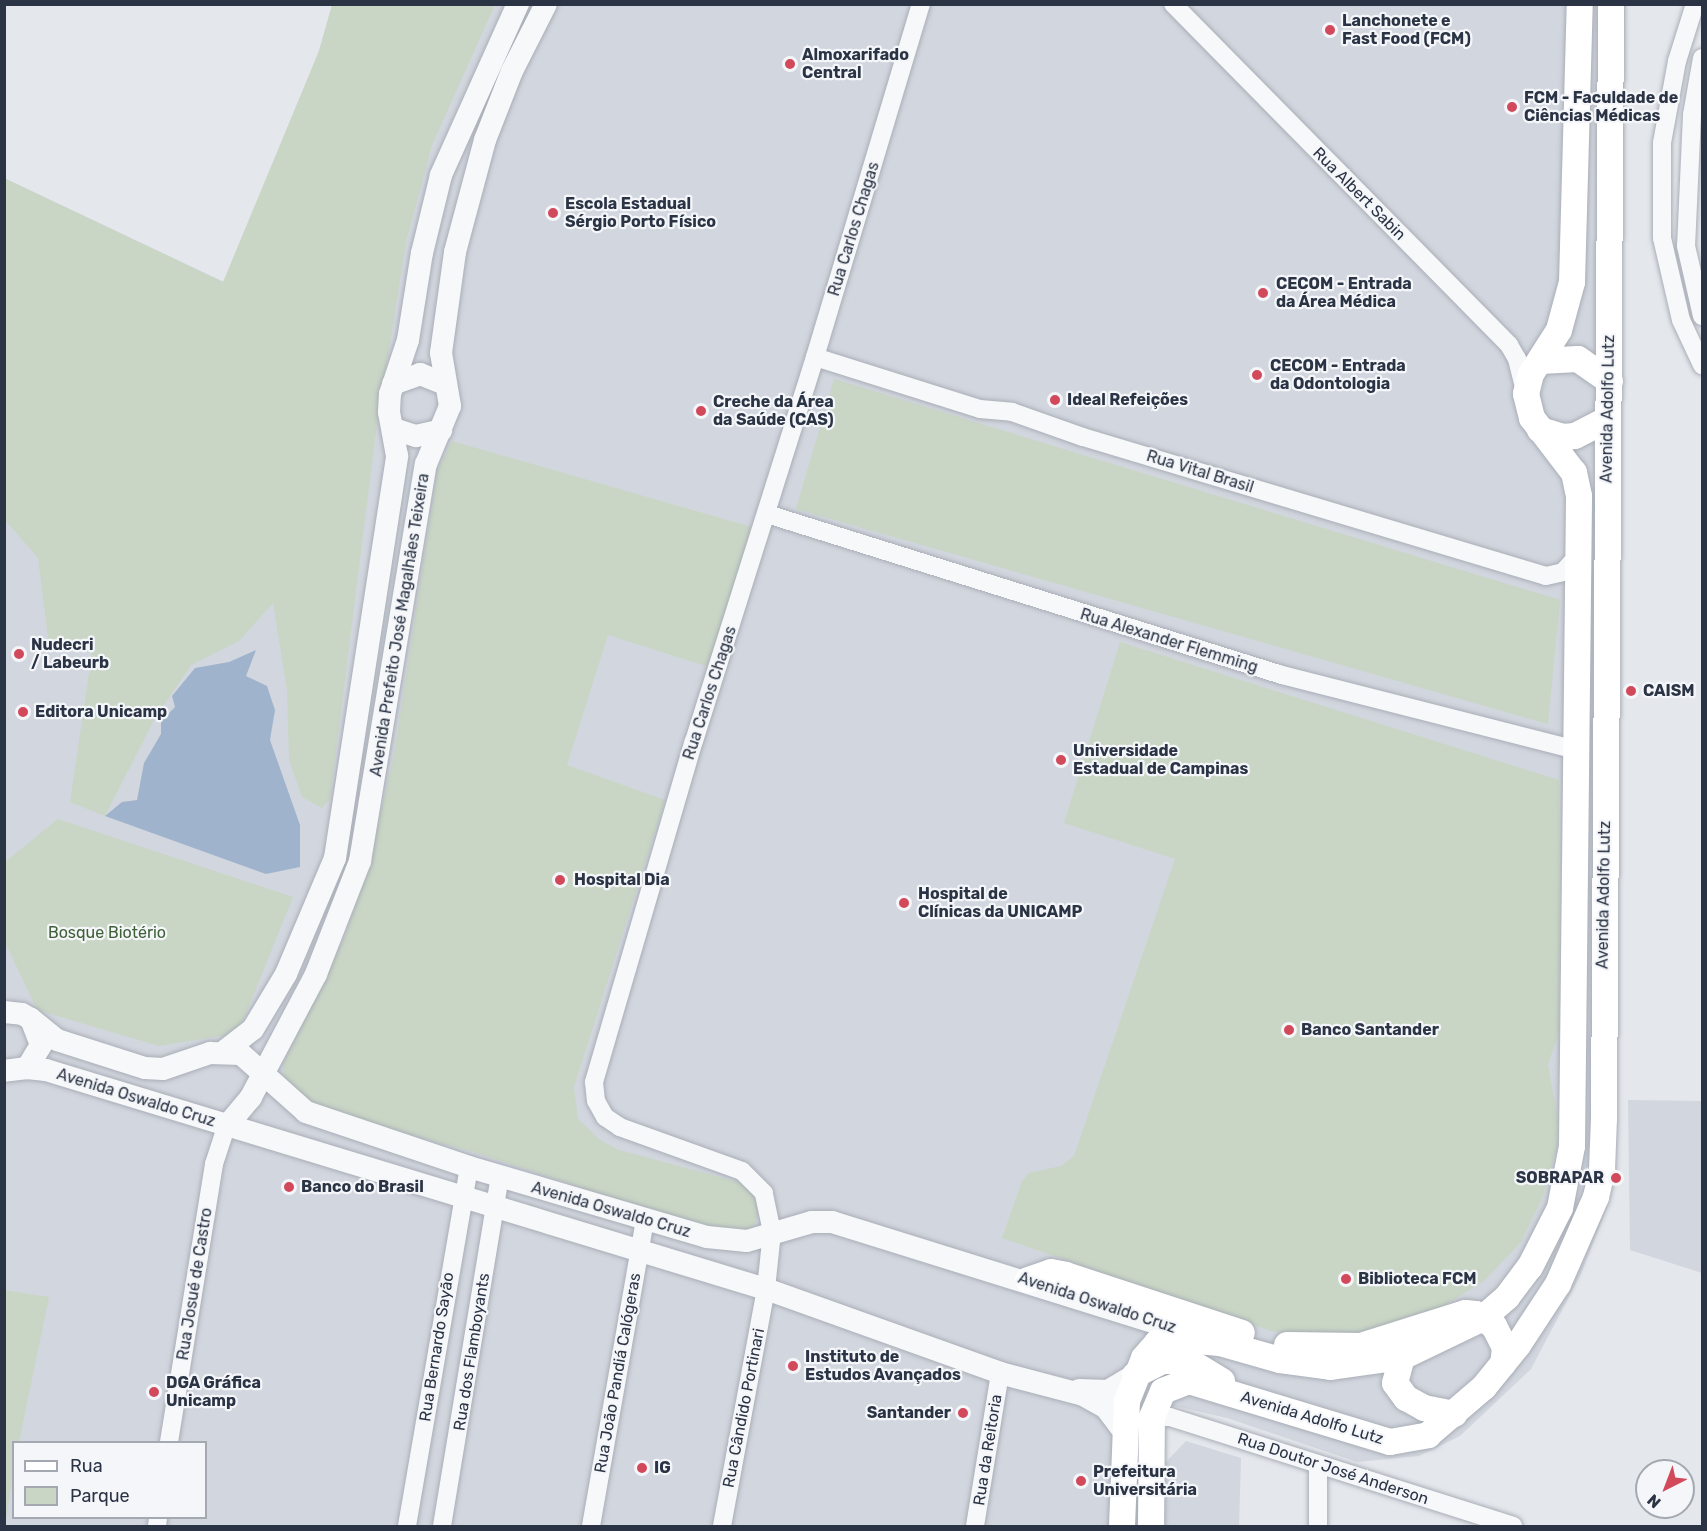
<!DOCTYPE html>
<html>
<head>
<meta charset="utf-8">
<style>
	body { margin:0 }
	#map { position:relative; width:1707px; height:1531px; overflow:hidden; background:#e4e7ec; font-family:Rubik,sans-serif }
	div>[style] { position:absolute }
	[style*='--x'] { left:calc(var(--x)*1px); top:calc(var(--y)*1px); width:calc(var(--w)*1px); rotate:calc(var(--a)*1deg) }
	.built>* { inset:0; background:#d2d6de }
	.green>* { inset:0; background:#c9d6c5 }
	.water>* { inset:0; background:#9fb4cc }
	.roads { filter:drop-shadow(0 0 2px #a9aeb7) drop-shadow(0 0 2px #a9aeb7) }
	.minor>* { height:18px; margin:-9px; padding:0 9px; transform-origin:9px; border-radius:9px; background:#f7f8fa }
	.tertiary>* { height:22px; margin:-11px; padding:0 11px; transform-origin:11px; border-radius:11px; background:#f7f8fa }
	.secondary>* { height:26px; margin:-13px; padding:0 13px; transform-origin:13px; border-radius:13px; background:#fff }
	.dots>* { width:16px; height:16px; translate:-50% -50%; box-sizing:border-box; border:3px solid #f4f6f9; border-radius:50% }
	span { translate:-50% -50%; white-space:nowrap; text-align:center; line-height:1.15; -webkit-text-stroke:4.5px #f4f6f9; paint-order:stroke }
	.poi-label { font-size:16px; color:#2b3445; font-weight:700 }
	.left { translate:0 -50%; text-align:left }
	.right { translate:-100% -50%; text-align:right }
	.street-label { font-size:16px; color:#2b3445 }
	.park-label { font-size:16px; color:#3f6138 }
	.frame { position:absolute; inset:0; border:6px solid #2b3445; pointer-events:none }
	.legend { position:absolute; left:12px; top:1441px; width:195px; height:78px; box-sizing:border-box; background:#f4f6f9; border:2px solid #a4a8b1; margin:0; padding:8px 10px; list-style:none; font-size:18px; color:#2b3445 }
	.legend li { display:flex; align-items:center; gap:12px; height:30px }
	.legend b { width:30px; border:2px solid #a4a8b1 }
	.north { position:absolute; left:1635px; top:1459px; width:60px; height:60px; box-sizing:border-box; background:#f4f6f9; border:2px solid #a4a8b1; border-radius:50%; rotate:222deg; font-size:16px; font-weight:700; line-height:24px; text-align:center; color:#2b3445 }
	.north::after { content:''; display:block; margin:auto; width:21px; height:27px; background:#d1495b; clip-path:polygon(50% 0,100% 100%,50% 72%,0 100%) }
</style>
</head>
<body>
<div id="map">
	<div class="built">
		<div style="clip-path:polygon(evenodd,332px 5px,1625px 5px,1613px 1045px,1607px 1208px,1581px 1274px,1531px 1369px,1460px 1436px,1419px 1456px,1357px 1462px,1227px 1418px,1174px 1406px,1148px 1405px,1137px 1526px,5px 1526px,4px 178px,224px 282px,319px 51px,332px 5px,14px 1442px,206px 1442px,206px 1518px,14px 1518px,14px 1442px)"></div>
		<div style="clip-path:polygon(1628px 1100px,1702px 1101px,1702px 1273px,1630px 1250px)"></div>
		<div style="clip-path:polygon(1186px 1441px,1241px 1458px,1239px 1526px,1165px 1526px,1165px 1463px)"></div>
	</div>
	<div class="green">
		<div style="clip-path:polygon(332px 5px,495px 5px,432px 145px,406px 242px,377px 424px,330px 799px,322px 808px,302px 797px,289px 760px,287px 690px,273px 603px,239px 641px,191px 665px,155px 718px,105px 816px,70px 802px,93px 646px,49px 646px,38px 558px,5px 520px,4px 178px,223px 282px,319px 51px)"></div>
		<div style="clip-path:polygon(834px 379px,1560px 600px,1548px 724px,796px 509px)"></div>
		<div style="clip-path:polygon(452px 441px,762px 530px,712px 668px,608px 635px,567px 765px,665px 800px,574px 1087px,578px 1119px,600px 1140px,619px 1150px,746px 1184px,755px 1193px,760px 1206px,755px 1224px,743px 1234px,702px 1227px,473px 1152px,324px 1111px,299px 1096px,284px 1076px,283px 1064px,345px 936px,365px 876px,394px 756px,437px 471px)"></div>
		<div style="clip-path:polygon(1120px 642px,1559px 780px,1559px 1032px,1548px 1065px,1557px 1114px,1557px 1147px,1543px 1196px,1521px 1242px,1484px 1281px,1426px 1317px,1384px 1331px,1309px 1337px,1271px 1331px,1002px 1238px,1022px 1181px,1029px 1173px,1061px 1166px,1074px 1156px,1175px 859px,1064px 823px)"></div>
		<div style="clip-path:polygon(58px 819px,293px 897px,238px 1033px,159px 1046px,37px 1010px,5px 942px,5px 862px)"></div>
		<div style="clip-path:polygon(4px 1290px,49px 1297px,19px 1442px,14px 1442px,13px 1476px,5px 1526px)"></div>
	</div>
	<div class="water">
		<div style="clip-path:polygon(256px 650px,246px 676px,267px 686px,275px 710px,270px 740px,300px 825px,300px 867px,266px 874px,105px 816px,122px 802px,137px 800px,144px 763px,161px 734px,161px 721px,175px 707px,172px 696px,195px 668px,229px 662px)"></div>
	</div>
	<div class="roads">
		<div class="minor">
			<div style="--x:1173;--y:4;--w:479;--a:45.4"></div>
			<div style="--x:1509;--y:345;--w:16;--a:60"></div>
			<div style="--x:1517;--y:359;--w:32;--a:76"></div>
			<div style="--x:1695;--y:4;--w:60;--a:107.5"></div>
			<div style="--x:1677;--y:61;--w:83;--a:100.4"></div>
			<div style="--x:1662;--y:143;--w:95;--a:90"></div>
			<div style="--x:1662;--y:238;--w:84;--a:77"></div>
			<div style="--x:1681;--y:320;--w:50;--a:65"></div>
			<div style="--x:1702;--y:58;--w:58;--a:100"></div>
			<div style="--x:1692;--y:115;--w:131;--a:92.6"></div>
			<div style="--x:1686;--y:246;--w:72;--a:77.1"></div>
			<div style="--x:815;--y:357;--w:173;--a:17.5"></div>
			<div style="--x:980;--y:409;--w:32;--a:5"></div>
			<div style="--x:1012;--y:412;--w:75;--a:19.4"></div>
			<div style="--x:1083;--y:437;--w:483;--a:16.7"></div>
			<div style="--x:1546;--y:576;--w:17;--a:-13"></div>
			<div style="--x:1563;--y:572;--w:24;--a:-48"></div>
			<div style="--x:767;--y:514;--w:540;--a:17.36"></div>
			<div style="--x:1282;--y:675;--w:303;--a:14.3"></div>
			<div style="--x:1152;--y:1417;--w:18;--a:0"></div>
			<div style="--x:1170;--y:1417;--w:360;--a:17.6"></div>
			<div style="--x:169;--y:1442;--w:282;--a:-80.8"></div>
			<div style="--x:214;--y:1164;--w:39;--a:-72"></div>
			<div style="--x:157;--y:1526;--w:8;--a:-83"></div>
			<div style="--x:407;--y:1526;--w:364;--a:-80.2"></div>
			<div style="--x:442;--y:1526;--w:354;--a:-80.6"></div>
			<div style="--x:591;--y:1526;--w:311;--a:-80"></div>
			<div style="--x:722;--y:1526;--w:241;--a:-79.5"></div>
			<div style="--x:766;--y:1289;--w:57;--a:-84"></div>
			<div style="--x:772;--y:1232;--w:40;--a:-102"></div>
			<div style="--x:764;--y:1193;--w:31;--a:-135"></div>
			<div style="--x:742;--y:1171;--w:130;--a:-160.2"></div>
			<div style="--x:620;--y:1127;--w:18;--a:-146"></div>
			<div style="--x:605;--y:1117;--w:18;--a:-119"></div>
			<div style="--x:596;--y:1101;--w:19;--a:-96"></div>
			<div style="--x:594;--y:1082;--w:355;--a:-73.7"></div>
			<div style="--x:694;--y:741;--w:403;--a:-72.5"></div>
			<div style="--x:815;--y:357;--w:369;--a:-73.3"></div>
			<div style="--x:975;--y:1526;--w:155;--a:-80.7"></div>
			<div style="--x:1318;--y:1526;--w:61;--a:-90"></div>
		</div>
		<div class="tertiary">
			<div style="--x:393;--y:384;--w:29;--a:-20"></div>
			<div style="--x:420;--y:374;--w:27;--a:22"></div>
			<div style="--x:394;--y:429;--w:23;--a:18"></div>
			<div style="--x:416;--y:436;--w:26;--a:-13"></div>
			<div style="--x:4;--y:1012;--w:18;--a:6"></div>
			<div style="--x:22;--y:1014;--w:10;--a:29"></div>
			<div style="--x:31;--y:1019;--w:28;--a:69"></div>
			<div style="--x:41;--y:1045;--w:27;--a:121"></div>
			<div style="--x:27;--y:1068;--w:23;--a:173"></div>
			<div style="--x:31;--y:1019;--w:33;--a:39"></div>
			<div style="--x:57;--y:1040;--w:92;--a:17.7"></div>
			<div style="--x:145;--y:1068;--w:18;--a:3"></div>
			<div style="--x:163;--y:1069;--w:50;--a:-18.8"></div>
			<div style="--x:210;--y:1053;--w:31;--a:2"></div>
			<div style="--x:241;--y:1054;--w:87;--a:41.7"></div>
			<div style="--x:306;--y:1112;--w:172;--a:18.6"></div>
			<div style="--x:469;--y:1167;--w:248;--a:16.4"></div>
			<div style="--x:707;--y:1237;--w:40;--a:5.7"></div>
			<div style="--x:747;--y:1241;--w:68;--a:-16.3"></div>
			<div style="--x:812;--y:1222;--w:20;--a:0"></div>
			<div style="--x:832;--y:1222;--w:383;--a:17.3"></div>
			<div style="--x:226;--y:1050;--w:34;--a:-38"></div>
			<div style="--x:253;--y:1029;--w:64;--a:-59"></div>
			<div style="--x:286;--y:974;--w:126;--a:-67.1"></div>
			<div style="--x:335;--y:858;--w:407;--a:-81.2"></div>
			<div style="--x:397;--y:456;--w:45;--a:-100.3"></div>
			<div style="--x:389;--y:412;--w:18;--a:-87"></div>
			<div style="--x:390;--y:394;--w:57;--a:-71.6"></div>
			<div style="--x:408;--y:340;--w:88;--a:-80.9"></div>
			<div style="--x:422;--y:253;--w:80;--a:-76.3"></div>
			<div style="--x:441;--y:175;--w:188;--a:-65.8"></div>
			<div style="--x:27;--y:1068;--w:19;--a:6"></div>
			<div style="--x:46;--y:1070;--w:753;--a:16.92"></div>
			<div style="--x:766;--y:1289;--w:249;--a:19.7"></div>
			<div style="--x:1000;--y:1373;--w:86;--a:14.8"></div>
			<div style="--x:1083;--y:1395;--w:26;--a:29"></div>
			<div style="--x:1106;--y:1408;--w:30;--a:53"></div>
			<div style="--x:226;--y:1127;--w:39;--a:-50"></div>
			<div style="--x:251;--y:1097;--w:139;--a:-62.1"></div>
			<div style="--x:316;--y:974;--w:121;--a:-68.7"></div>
			<div style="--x:360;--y:861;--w:402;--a:-80.6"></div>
			<div style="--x:426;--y:464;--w:63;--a:-67.5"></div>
			<div style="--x:450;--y:406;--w:54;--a:-99.6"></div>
			<div style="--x:441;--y:353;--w:102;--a:-82.1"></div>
			<div style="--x:455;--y:252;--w:116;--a:-75"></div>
			<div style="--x:485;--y:140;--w:74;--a:-68.6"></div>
			<div style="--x:512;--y:71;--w:75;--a:-63.1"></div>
			<div style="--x:1079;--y:1390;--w:29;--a:2"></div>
			<div style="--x:1108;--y:1391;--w:31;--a:-31"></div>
		</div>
		<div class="secondary">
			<div style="--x:1540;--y:361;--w:38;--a:-3"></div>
			<div style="--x:1578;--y:359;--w:39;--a:35"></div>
			<div style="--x:1540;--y:430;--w:24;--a:17"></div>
			<div style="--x:1563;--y:437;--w:12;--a:-5"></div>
			<div style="--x:1575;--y:436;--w:37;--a:-27"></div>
			<div style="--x:1028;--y:1280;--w:24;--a:-19"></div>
			<div style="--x:1051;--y:1272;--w:15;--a:11"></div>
			<div style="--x:1066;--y:1275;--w:185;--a:18.2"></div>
			<div style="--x:1287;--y:1345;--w:74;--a:0.8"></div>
			<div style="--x:1361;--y:1346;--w:109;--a:-17.6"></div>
			<div style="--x:1465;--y:1313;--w:11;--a:5"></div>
			<div style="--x:1476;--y:1314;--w:22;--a:34"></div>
			<div style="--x:1494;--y:1326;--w:25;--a:63"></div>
			<div style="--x:1505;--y:1348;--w:16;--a:97"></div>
			<div style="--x:1402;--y:1357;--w:27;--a:105"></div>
			<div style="--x:1395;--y:1383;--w:19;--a:54"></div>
			<div style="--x:1406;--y:1398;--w:21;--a:29"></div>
			<div style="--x:1424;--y:1408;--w:31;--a:11"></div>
			<div style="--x:1135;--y:1375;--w:31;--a:-27"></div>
			<div style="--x:1163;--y:1361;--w:16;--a:0"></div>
			<div style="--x:1179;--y:1361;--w:13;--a:9"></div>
			<div style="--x:1192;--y:1363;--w:35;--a:31"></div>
			<div style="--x:1122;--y:1526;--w:125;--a:-87.7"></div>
			<div style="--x:1127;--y:1401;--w:46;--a:-68.4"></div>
			<div style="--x:1144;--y:1358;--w:20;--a:-49"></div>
			<div style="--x:1157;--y:1343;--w:17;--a:-13"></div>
			<div style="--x:1174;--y:1339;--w:46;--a:5"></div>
			<div style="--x:1220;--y:1343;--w:62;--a:15.8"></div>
			<div style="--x:1280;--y:1360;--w:51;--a:7.8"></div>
			<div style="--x:1331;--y:1367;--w:72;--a:-8"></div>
			<div style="--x:1402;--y:1357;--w:90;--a:-25.7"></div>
			<div style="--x:1483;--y:1318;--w:32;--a:-41"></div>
			<div style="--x:1507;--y:1297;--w:38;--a:-53"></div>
			<div style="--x:1530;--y:1267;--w:66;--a:-63"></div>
			<div style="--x:1560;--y:1208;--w:63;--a:-79"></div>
			<div style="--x:1572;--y:1146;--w:650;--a:-89.38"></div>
			<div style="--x:1579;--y:496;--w:24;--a:-102"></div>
			<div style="--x:1574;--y:473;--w:69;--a:-127.4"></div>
			<div style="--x:1532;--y:418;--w:25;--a:-104"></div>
			<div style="--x:1526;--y:394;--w:21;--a:-76"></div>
			<div style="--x:1531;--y:374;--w:52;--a:-57.5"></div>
			<div style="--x:1559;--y:330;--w:50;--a:-74.8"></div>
			<div style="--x:1572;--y:282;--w:278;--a:-88.4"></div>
			<div style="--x:1151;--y:1526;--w:109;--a:-89.5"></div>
			<div style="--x:1152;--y:1417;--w:28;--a:-67"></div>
			<div style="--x:1163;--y:1391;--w:28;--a:-21"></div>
			<div style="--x:1189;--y:1381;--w:210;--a:16.9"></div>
			<div style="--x:1390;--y:1442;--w:39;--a:-10"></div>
			<div style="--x:1428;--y:1435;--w:74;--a:-40.6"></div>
			<div style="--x:1484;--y:1387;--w:54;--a:-51"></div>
			<div style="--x:1518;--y:1345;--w:73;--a:-56.7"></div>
			<div style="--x:1558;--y:1284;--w:95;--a:-66.4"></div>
			<div style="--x:1596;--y:1197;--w:28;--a:-77"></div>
			<div style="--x:1602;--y:1170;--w:51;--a:-87.8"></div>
			<div style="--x:1604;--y:1119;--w:1115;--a:-89.64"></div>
		</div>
	</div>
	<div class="dots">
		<div style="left:1330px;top:30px;background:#d1495b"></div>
		<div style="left:790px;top:64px;background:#d1495b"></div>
		<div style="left:1512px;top:107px;background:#d1495b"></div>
		<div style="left:553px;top:213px;background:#d1495b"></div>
		<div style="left:1263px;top:293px;background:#d1495b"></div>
		<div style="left:1257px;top:375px;background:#d1495b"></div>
		<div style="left:1055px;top:400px;background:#d1495b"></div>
		<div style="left:701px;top:411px;background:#d1495b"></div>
		<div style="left:19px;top:654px;background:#d1495b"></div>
		<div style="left:1631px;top:691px;background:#d1495b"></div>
		<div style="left:23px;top:712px;background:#d1495b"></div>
		<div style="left:1061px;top:760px;background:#d1495b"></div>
		<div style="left:560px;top:880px;background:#d1495b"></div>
		<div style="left:904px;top:903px;background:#d1495b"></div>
		<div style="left:1289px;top:1030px;background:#d1495b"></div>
		<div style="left:1616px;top:1178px;background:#d1495b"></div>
		<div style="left:289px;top:1187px;background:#d1495b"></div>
		<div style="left:1346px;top:1279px;background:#d1495b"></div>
		<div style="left:793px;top:1366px;background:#d1495b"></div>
		<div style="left:154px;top:1392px;background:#d1495b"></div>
		<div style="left:963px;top:1413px;background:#d1495b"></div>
		<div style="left:642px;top:1468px;background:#d1495b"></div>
		<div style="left:1081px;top:1481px;background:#d1495b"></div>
	</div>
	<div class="poi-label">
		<span class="left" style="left:1342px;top:30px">Lanchonete e<br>Fast Food (FCM)</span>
		<span class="left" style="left:802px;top:64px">Almoxarifado<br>Central</span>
		<span class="left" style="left:1524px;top:107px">FCM - Faculdade de<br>Ciências Médicas</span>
		<span class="left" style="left:565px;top:213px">Escola Estadual<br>Sérgio Porto Físico</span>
		<span class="left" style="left:1276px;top:293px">CECOM - Entrada<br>da Área Médica</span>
		<span class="left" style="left:1270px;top:375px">CECOM - Entrada<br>da Odontologia</span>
		<span class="left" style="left:1067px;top:400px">Ideal Refeições</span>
		<span class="left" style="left:713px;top:411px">Creche da Área<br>da Saúde (CAS)</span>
		<span class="left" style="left:31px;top:654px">Nudecri<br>/ Labeurb</span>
		<span class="left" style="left:1643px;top:691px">CAISM</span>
		<span class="left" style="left:35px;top:712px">Editora Unicamp</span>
		<span class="left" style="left:1073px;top:760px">Universidade<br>Estadual de Campinas</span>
		<span class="left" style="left:574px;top:880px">Hospital Dia</span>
		<span class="left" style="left:918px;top:903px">Hospital de<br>Clínicas da UNICAMP</span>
		<span class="left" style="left:1301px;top:1030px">Banco Santander</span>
		<span class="right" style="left:1604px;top:1178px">SOBRAPAR</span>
		<span class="left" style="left:301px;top:1187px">Banco do Brasil</span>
		<span class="left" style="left:1358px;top:1279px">Biblioteca FCM</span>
		<span class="left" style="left:805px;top:1366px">Instituto de<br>Estudos Avançados</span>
		<span class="left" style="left:166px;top:1392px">DGA Gráfica<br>Unicamp</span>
		<span class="right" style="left:951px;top:1413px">Santander</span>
		<span class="left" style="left:654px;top:1468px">IG</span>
		<span class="left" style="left:1093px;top:1481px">Prefeitura<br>Universitária</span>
	</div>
	<div class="street-label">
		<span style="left:1359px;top:194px;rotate:45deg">Rua Albert Sabin</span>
		<span style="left:854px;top:229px;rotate:-73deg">Rua Carlos Chagas</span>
		<span style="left:1608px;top:409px;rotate:-89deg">Avenida Adolfo Lutz</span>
		<span style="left:1200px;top:472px;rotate:17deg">Rua Vital Brasil</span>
		<span style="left:400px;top:625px;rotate:-81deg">Avenida Prefeito José Magalhães Teixeira</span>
		<span style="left:1169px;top:641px;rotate:17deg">Rua Alexander Flemming</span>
		<span style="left:710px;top:693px;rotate:-72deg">Rua Carlos Chagas</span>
		<span style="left:1604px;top:895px;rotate:-89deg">Avenida Adolfo Lutz</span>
		<span style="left:136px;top:1098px;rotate:17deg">Avenida Oswaldo Cruz</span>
		<span style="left:611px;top:1210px;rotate:16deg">Avenida Oswaldo Cruz</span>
		<span style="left:195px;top:1284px;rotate:-81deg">Rua Josué de Castro</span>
		<span style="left:1097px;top:1303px;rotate:18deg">Avenida Oswaldo Cruz</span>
		<span style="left:437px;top:1347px;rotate:-81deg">Rua Bernardo Sayão</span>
		<span style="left:472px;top:1352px;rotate:-81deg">Rua dos Flamboyants</span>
		<span style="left:618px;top:1373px;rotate:-80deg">Rua João Pandiá Calógeras</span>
		<span style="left:744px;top:1408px;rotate:-79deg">Rua Cândido Portinari</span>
		<span style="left:1312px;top:1418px;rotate:17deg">Avenida Adolfo Lutz</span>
		<span style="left:988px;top:1450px;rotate:-81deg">Rua da Reitoria</span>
		<span style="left:1333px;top:1469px;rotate:18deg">Rua Doutor José Anderson</span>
	</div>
	<div class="park-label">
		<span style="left:107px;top:933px">Bosque Biotério</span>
	</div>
	<div class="frame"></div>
	<ul class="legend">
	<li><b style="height:8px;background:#fff"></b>Rua</li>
	<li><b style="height:16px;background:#c9d6c5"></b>Parque</li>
	</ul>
	<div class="north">N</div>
</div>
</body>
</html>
